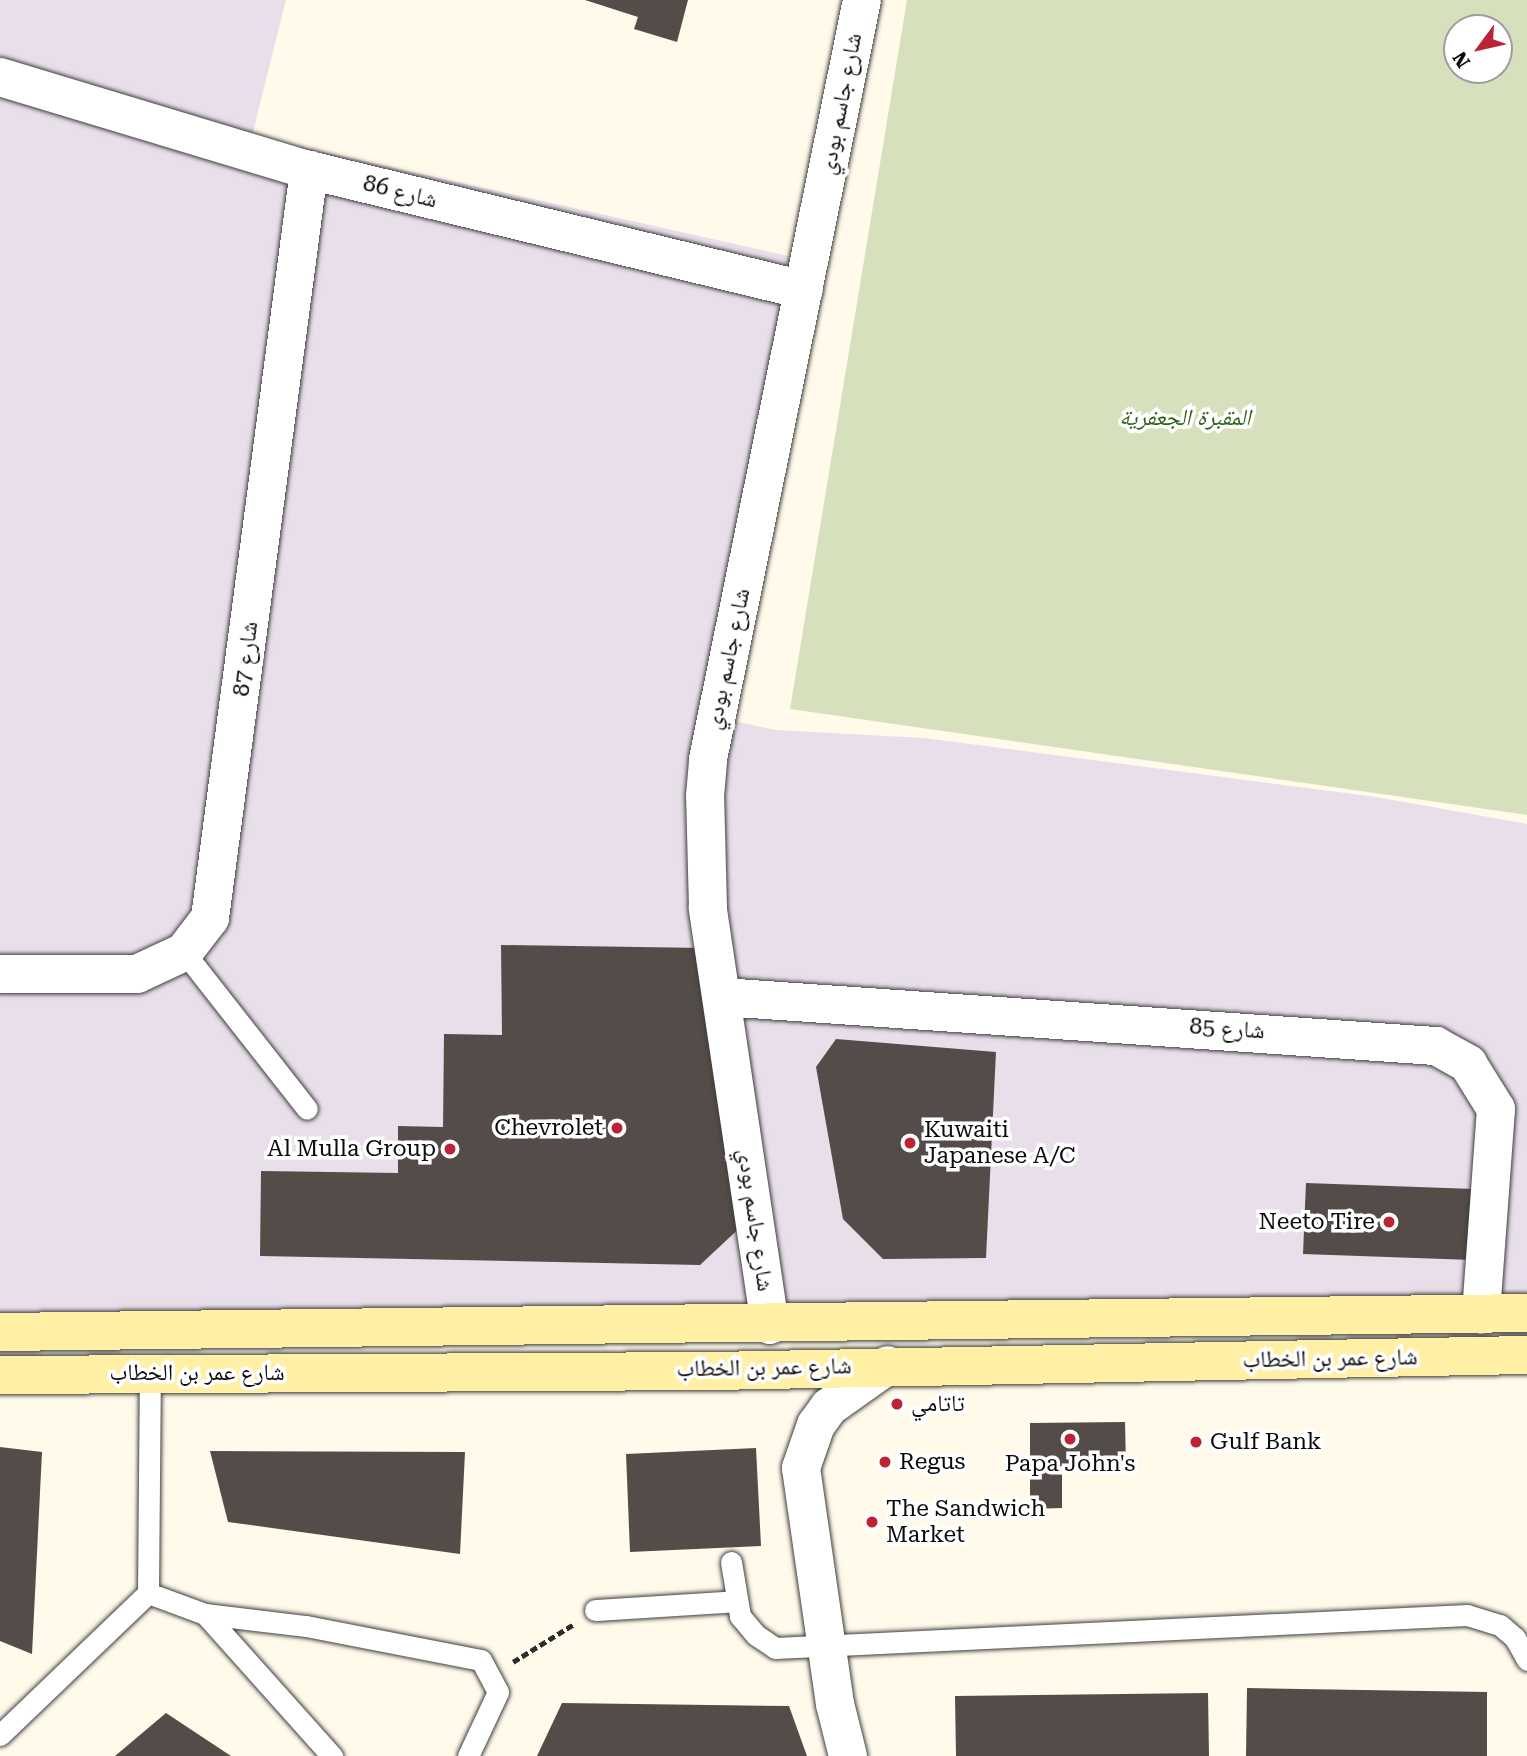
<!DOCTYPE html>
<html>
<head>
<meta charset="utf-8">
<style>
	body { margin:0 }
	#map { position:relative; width:1527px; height:1756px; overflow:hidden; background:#fffaea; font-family:"Roboto Serif","Noto Naskh Arabic",serif }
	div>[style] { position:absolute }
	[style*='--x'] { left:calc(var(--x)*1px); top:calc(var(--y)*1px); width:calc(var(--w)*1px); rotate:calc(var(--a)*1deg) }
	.industrial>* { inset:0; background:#e9dfeb }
	.cemetery>* { inset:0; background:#d6e0bc }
	.building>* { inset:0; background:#544c48 }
	.path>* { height:4.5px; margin-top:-2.25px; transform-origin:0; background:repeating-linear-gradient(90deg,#2d2d2d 0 7px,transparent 0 10.5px) }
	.roads { filter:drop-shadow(0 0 2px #3e3e3e) drop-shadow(0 0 2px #3e3e3e) }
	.lane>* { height:21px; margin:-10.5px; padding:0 10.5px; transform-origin:10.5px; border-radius:10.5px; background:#fff }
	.street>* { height:38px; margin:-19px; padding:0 19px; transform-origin:19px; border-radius:19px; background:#fff }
	.secondary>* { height:38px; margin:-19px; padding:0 19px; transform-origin:19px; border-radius:19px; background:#fff0a5 }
	.dots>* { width:19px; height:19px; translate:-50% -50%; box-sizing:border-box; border:4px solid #fff; border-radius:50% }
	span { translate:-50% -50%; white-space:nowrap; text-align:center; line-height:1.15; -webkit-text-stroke:7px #fff; paint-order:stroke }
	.street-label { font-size:23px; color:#0b0b0b }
	.park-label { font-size:23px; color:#2f631c; font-style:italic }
	.poi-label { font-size:23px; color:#0b0b0b }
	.right { translate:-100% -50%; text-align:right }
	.left { translate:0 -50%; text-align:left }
	.north { position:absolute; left:1443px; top:14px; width:70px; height:70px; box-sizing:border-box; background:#fff; border:2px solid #9d9d9d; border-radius:50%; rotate:237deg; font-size:19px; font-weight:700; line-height:28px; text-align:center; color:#0b0b0b }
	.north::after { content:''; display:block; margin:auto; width:24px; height:32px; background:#bc2334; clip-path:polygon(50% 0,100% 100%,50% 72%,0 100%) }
</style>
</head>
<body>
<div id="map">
	<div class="industrial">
		<div style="clip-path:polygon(0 0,286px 0,252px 136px,806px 260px,728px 720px,776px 730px,924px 738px,1376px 797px,1527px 824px,1527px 1317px,0 1338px)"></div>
	</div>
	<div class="cemetery">
		<div style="clip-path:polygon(evenodd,907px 0,1527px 0,1527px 815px,790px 709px,907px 0,1457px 28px,1499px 28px,1499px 70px,1457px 70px,1457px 28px)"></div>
	</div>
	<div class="building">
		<div style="clip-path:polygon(585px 0,688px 0,677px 42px,634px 29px,638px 17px)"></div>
		<div style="clip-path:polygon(501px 945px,704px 948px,746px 1222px,700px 1265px,260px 1256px,261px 1171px,398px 1173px,398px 1126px,443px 1127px,444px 1034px,502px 1035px)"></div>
		<div style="clip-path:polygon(836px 1039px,996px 1052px,986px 1258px,883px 1259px,843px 1219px,816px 1067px)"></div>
		<div style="clip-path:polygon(1306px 1183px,1474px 1189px,1472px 1260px,1303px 1254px)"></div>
		<div style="clip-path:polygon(1125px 1422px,1126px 1465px,1062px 1466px,1062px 1508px,1030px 1509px,1030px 1423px)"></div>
		<div style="clip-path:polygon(0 1447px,42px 1452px,32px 1654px,0 1641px)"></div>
		<div style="clip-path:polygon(756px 1448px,761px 1546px,630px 1552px,626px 1454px)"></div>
		<div style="clip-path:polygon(210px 1451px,465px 1452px,460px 1554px,228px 1522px)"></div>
		<div style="clip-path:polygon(1247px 1688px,1487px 1692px,1487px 1756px,1246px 1756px)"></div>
		<div style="clip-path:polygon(1208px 1693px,1209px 1756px,956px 1756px,955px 1696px)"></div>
		<div style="clip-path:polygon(562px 1703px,789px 1706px,807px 1756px,537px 1756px)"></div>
		<div style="clip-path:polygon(166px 1713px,231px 1756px,115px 1756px)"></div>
	</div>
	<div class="path">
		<div style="--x:513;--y:1662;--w:72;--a:-31.9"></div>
	</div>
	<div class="roads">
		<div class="lane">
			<div style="--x:184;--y:952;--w:199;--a:51.9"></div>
			<div style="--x:731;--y:1562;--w:55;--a:80.5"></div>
			<div style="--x:740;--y:1616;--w:25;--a:50"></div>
			<div style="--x:756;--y:1635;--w:23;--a:34"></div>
			<div style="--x:775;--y:1648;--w:693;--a:-2.73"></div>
			<div style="--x:1467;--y:1615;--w:34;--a:17"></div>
			<div style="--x:1500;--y:1625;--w:20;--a:41"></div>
			<div style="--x:1515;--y:1638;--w:25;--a:61"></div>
			<div style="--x:148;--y:1593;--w:61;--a:20.2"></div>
			<div style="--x:205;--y:1614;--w:102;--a:6.8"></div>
			<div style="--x:306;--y:1626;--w:178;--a:11"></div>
			<div style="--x:481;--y:1660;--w:36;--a:62"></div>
			<div style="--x:498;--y:1692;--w:71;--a:115.1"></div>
			<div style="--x:595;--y:1610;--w:142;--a:-3.6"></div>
			<div style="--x:205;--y:1614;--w:191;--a:48.2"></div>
			<div style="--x:0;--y:1735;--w:205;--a:-43.8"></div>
			<div style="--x:148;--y:1593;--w:219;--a:-89.5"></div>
		</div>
		<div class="street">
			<div style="--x:0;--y:77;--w:323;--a:16.8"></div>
			<div style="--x:309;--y:170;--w:509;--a:13.63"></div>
			<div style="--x:0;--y:974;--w:137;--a:0"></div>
			<div style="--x:137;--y:974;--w:52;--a:-25.1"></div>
			<div style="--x:184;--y:952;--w:43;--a:-52.6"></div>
			<div style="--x:210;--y:918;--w:755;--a:-82.46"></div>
			<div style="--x:722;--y:997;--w:716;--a:3.93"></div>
			<div style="--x:1436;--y:1046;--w:37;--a:29"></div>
			<div style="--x:1468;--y:1064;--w:53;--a:58.1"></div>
			<div style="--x:1496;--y:1109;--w:206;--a:94.2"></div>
			<div style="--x:770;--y:1325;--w:422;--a:-98.5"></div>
			<div style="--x:708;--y:908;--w:112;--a:-91.5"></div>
			<div style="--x:705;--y:796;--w:37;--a:-85"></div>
			<div style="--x:708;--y:759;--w:774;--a:-78.53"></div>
			<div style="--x:848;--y:1756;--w:54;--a:-104"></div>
			<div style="--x:835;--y:1704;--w:238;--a:-98.2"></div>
			<div style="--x:801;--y:1468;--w:46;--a:-70.8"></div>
			<div style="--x:816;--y:1425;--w:22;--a:-54"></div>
			<div style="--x:829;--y:1407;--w:72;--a:-35.4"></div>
		</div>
		<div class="secondary">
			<div style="--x:0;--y:1332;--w:1527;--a:-0.71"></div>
			<div style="--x:0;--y:1375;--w:714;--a:-0.32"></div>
			<div style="--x:714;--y:1371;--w:813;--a:-1.13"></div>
		</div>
	</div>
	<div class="dots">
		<div style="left:617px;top:1128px;background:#bc2334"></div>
		<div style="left:910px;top:1143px;background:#bc2334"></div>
		<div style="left:450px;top:1149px;background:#bc2334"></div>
		<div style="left:1389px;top:1222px;background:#bc2334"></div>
		<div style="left:897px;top:1404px;background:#bc2334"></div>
		<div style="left:1070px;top:1439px;background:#bc2334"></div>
		<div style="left:1196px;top:1442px;background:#bc2334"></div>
		<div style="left:885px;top:1462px;background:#bc2334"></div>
		<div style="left:872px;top:1522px;background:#bc2334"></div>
	</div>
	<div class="street-label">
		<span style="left:841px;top:104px;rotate:-79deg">شارع جاسم بودي</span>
		<span style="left:400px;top:192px;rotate:14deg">شارع 86</span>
		<span style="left:246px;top:659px;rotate:-83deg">شارع 87</span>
		<span style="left:728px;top:659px;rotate:-78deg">شارع جاسم بودي</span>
		<span style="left:1227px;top:1029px;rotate:4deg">شارع 85</span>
		<span style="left:755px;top:1220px;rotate:82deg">شارع جاسم بودي</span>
		<span style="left:1330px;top:1359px;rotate:-1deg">شارع عمر بن الخطاب</span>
		<span style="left:764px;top:1368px;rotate:-1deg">شارع عمر بن الخطاب</span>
		<span style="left:197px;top:1373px">شارع عمر بن الخطاب</span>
	</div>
	<div class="park-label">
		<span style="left:1185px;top:418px">المقبرة الجعفرية</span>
	</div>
	<div class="poi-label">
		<span class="right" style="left:603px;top:1128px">Chevrolet</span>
		<span class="left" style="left:924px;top:1143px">Kuwaiti<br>Japanese A/C</span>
		<span class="right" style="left:436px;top:1149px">Al Mulla Group</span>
		<span class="right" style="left:1375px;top:1222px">Neeto Tire</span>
		<span class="left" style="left:911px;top:1404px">تاتامي</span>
		<span class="left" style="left:1210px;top:1442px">Gulf Bank</span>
		<span class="left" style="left:899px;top:1462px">Regus</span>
		<span style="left:1070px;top:1464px">Papa John's</span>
		<span class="left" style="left:886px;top:1522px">The Sandwich<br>Market</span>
	</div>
	<div class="north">N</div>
</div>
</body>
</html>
